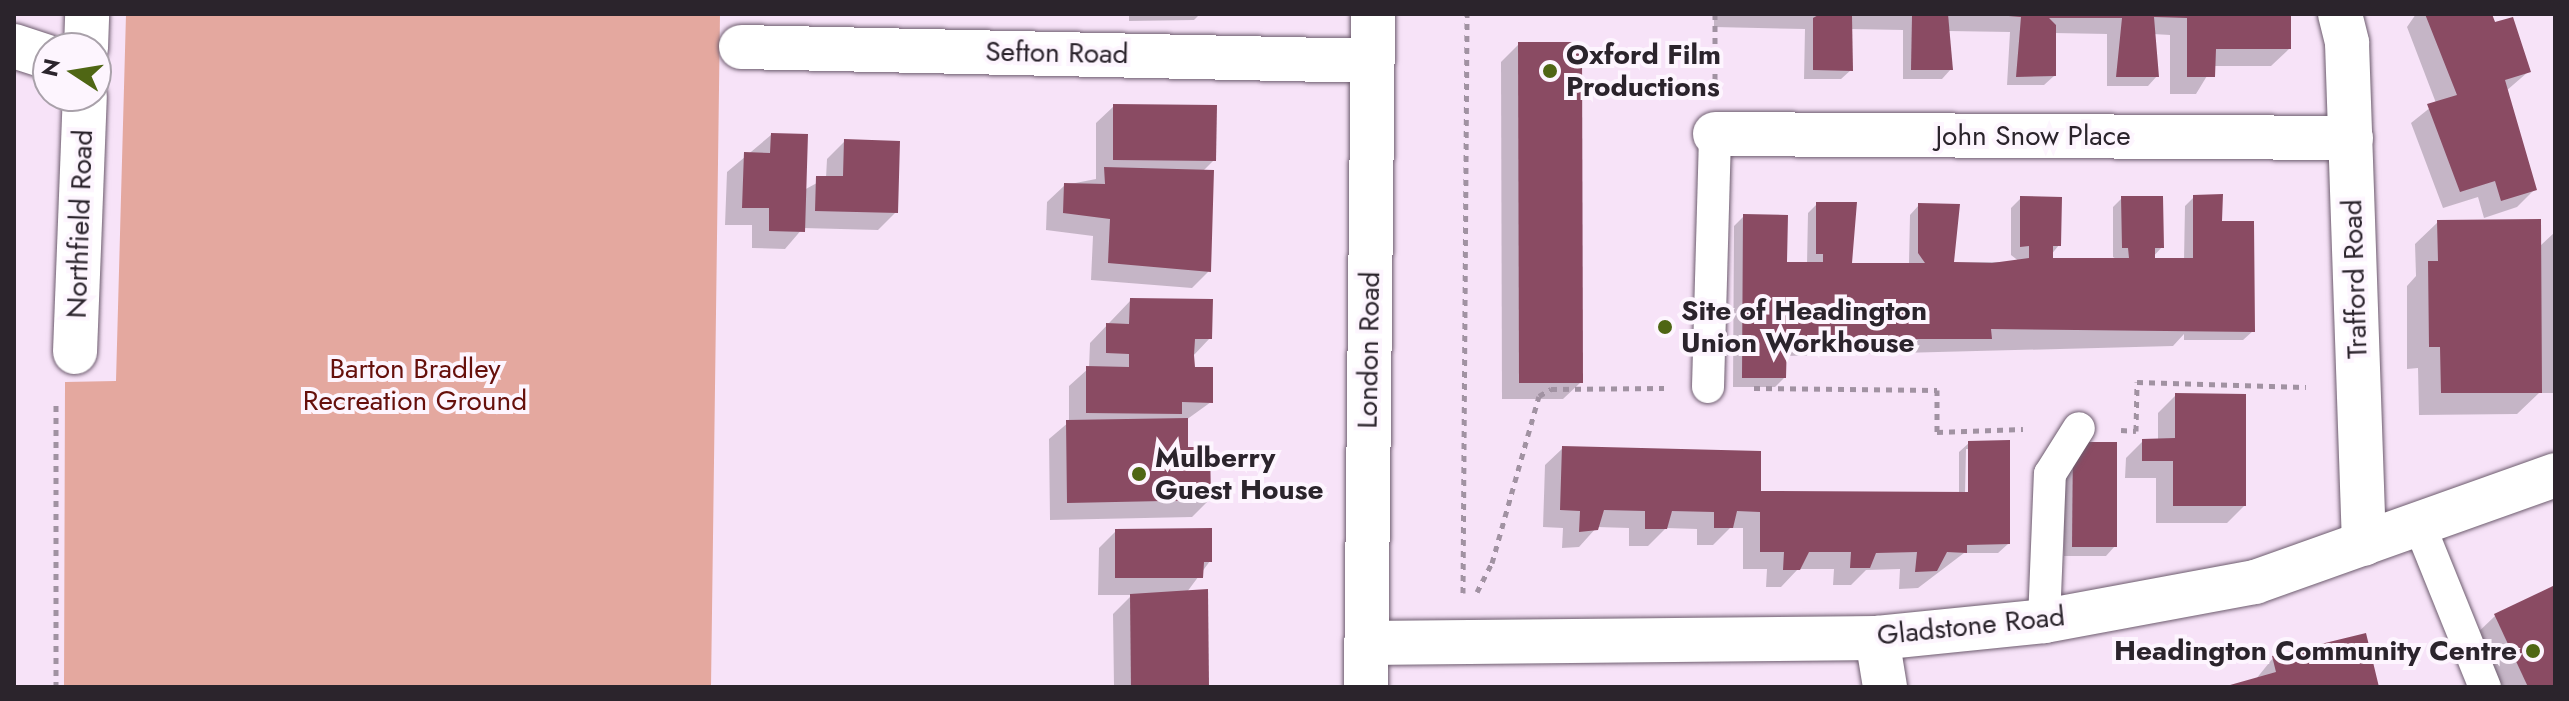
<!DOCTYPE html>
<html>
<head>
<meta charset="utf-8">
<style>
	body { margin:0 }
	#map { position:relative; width:2569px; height:701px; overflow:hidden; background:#f7e3f8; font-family:Jost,sans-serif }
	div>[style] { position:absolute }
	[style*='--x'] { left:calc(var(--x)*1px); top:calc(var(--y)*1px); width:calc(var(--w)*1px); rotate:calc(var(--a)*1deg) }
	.green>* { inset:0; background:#e4a89f }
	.shadow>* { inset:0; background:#0003 }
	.building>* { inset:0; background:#8a4b63 }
	.path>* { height:5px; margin-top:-2.5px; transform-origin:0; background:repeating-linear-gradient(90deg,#a192a2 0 6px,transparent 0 12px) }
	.roads { filter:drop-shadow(0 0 2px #6d5c6e) drop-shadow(0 0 2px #6d5c6e) }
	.lane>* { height:32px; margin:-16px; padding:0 16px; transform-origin:16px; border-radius:16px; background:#fff }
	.street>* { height:44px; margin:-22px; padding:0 22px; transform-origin:22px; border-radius:22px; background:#fff }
	.primary>* { height:44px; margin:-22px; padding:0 22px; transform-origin:22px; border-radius:22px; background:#fff }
	.dots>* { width:22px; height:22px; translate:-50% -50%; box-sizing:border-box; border:4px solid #fdf5fe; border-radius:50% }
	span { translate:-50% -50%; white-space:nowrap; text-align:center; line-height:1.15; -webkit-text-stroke:8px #fdf5fe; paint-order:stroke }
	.street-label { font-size:28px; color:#2b242c }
	.poi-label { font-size:28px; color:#2b242c; font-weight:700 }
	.left { translate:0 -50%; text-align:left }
	.right { translate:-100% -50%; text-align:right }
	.park-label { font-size:28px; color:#660f0b }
	.frame { position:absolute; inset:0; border:16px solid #2b242c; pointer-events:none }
	.north { position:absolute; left:32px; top:32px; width:80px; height:80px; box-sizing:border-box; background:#fdf5fe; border:2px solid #a9a1aa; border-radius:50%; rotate:282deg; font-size:22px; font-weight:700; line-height:32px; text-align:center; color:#2b242c }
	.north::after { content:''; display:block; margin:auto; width:28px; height:36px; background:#4f6614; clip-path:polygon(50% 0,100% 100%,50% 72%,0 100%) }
</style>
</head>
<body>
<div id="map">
	<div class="green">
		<div style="clip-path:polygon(126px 14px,720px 14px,711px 687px,64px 687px,65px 382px,116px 381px)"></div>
	</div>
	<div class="shadow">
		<div style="clip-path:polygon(767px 14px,806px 14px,767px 15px)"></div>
		<div style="clip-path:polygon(1129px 14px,1200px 14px,1194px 20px,1129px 21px)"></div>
		<div style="clip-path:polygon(1714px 14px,2289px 14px,2289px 49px,2271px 66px,2213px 66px,2196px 94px,2170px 94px,2170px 35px,2153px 34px,2157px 76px,2148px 86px,2107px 86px,2107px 34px,2054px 33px,2054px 76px,2044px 85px,2007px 85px,2010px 32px,1948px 31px,1951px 69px,1942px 79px,1903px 79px,1903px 30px,1850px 29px,1851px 70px,1841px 79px,1804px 79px,1805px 29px,1714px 27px)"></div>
		<div style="clip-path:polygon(2416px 14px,2490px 14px,2528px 72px,2506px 91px,2535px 189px,2517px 207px,2484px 218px,2478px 197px,2443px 208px,2411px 123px,2436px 103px,2407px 27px)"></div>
		<div style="clip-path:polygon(1519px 44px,1581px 382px,1563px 399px,1502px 399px,1501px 62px)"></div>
		<div style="clip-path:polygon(1114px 106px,1214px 160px,1202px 172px,1209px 271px,1192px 288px,1091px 280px,1093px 236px,1046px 230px,1047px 202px,1065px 185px,1096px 179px,1096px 123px)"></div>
		<div style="clip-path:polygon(771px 135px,804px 190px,826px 178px,827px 159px,845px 141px,896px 212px,878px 230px,803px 228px,785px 249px,752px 248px,752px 225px,725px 225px,727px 172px)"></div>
		<div style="clip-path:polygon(2194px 197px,2220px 223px,2253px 331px,2243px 340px,2184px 340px,2184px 334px,2173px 346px,1785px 356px,1784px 378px,1775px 387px,1733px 387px,1734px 226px,1744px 216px,1785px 264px,1807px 264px,1808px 213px,1817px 204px,1850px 263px,1909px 263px,1910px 215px,1919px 205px,1958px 206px,1952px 262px,2020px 262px,2011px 255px,2011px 208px,2021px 198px,2059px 245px,2046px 261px,2120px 261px,2113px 257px,2113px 207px,2122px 198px,2162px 247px,2150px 260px,2184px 260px,2185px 206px)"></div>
		<div style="clip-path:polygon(2438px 222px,2539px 247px,2555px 232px,2555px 393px,2539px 393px,2517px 414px,2419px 415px,2418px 368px,2407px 369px,2407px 286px,2416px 276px,2415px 244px)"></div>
		<div style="clip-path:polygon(1131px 300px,1210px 338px,1193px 356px,1193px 369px,1211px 402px,1186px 420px,1186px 449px,1209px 500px,1192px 517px,1050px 520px,1049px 439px,1069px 422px,1069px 386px,1089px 368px,1090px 343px)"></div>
		<div style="clip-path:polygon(2176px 395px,2244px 506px,2227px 523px,2156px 523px,2156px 478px,2125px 478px,2126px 458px,2143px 441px,2158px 441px,2158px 413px)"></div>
		<div style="clip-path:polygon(evenodd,1969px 443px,2008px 544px,1998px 553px,1964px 553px,1918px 588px,1899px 589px,1900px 569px,1866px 570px,1851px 585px,1833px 585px,1834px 569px,1798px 569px,1781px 587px,1766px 587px,1767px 569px,1743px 569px,1743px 528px,1730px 528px,1713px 545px,1697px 545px,1697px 529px,1666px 528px,1648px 546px,1629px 546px,1629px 528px,1597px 527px,1579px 547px,1562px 548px,1563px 528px,1543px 527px,1545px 465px,1563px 448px,1759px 493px,1959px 494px,1959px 452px,1969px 443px,1966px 449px,1970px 449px,1970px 494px,1965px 494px,1966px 449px)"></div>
		<div style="clip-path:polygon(2074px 444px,2115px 546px,2106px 556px,2064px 556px,2064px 453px)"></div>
		<div style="clip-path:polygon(1116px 531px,1210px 561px,1187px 592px,1207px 687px,1114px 687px,1113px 614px,1132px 595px,1098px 595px,1099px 548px)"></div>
		<div style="clip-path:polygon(2555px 587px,2555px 687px,2495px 687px,2472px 638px,2495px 616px)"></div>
		<div style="clip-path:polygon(2273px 658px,2377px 687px,2226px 687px,2256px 679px)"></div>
	</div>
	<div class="building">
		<div style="clip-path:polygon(1820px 14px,1852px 16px,1853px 71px,1813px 70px,1813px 18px)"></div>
		<div style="clip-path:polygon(1948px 14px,1953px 70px,1911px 70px,1912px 16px)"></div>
		<div style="clip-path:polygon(1983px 14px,2291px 14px,2291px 49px,2216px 49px,2215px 77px,2187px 77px,2187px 18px,2154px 17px,2159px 77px,2116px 77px,2122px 18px,2049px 18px,2056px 25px,2056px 76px,2016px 77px,2021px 17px)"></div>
		<div style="clip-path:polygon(2425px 14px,2492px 14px,2495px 22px,2513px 17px,2531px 72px,2505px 80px,2537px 190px,2501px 201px,2495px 181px,2460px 192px,2427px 104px,2457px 95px)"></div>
		<div style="clip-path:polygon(1518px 42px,1582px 42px,1583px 383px,1519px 383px)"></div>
		<div style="clip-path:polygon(1113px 104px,1217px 105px,1216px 161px,1113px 160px)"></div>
		<div style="clip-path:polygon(771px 133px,808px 134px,805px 232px,769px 231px,769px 208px,742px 208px,744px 152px,770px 153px)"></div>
		<div style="clip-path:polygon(844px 139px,900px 141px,898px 213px,815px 211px,816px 176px,843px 176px)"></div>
		<div style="clip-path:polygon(1104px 167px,1214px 170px,1211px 272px,1108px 263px,1110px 219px,1063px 213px,1064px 183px,1105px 184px)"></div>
		<div style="clip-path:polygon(2223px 194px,2222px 221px,2254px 221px,2255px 332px,1991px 329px,1992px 339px,1787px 339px,1786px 378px,1742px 378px,1743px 214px,1788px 215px,1787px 262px,1823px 262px,1823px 254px,1816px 254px,1816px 202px,1857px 202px,1852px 263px,1925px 263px,1918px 253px,1918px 203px,1960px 204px,1954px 262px,1992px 263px,2029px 258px,2029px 246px,2020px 247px,2020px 196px,2062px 197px,2061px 246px,2053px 246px,2053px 258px,2129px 258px,2128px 248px,2122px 248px,2121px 196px,2163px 196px,2164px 248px,2155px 248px,2155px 258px,2193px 258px,2193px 195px)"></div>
		<div style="clip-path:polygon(2541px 219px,2542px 393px,2441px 393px,2440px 347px,2429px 347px,2428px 261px,2438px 261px,2437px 220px)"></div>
		<div style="clip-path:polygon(1130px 298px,1213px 299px,1212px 339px,1195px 339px,1194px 355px,1195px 367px,1213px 367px,1213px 403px,1182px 402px,1182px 414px,1086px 413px,1086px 366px,1129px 367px,1129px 354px,1106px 353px,1106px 323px,1129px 324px)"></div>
		<div style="clip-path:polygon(2175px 393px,2246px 394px,2246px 506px,2173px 506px,2173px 461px,2142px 461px,2142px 439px,2175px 438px)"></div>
		<div style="clip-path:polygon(1188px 418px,1188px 447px,1210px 447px,1211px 500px,1067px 503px,1066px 420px)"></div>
		<div style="clip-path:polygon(2010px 440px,2010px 544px,1967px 545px,1967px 553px,1947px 552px,1937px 571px,1915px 572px,1917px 552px,1876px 553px,1870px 568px,1850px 568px,1851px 552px,1809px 552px,1800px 570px,1783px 570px,1784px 552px,1760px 552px,1760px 512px,1737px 511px,1733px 528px,1714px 528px,1714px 512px,1672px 511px,1667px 529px,1645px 529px,1645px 511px,1604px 510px,1598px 530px,1579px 532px,1580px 511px,1560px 510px,1562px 446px,1761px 451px,1761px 491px,1968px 492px,1968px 441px)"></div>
		<div style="clip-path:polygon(2073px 442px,2117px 442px,2117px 547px,2072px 547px)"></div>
		<div style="clip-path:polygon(1212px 528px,1212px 562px,1204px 562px,1203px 578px,1115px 578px,1115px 529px)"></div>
		<div style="clip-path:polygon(2555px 585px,2555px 687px,2528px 687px,2494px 614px)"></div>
		<div style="clip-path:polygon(1208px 589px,1209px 687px,1131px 687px,1130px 594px)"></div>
		<div style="clip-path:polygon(2366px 633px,2379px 687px,2223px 687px,2276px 672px,2272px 656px)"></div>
	</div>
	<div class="path">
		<div style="--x:1715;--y:14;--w:71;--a:90"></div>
		<div style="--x:1754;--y:388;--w:183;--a:0.6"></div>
		<div style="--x:1937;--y:390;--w:42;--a:90"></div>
		<div style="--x:1937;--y:432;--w:86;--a:-2"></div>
		<div style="--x:2121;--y:430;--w:15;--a:4"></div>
		<div style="--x:2136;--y:431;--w:49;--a:-88.8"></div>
		<div style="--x:2137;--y:382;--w:169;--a:1.7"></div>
		<div style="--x:1477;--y:592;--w:33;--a:-63"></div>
		<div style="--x:1492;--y:563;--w:173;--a:-74.3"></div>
		<div style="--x:1539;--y:396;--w:14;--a:-30"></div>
		<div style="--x:1551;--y:389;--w:113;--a:-0.5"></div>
		<div style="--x:1463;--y:593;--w:579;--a:-89.6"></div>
		<div style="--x:56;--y:687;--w:287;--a:-90"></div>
	</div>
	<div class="roads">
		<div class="lane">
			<div style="--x:1708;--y:387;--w:253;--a:-88.4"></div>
			<div style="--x:2419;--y:524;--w:176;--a:68"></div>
			<div style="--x:2044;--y:621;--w:147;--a:-87.7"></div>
			<div style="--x:2050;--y:474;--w:54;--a:-57.8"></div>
		</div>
		<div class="street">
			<div style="--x:2340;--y:14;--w:30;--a:76"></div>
			<div style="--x:2347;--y:43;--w:501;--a:88.06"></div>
			<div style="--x:14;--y:46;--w:36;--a:18"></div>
			<div style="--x:741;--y:47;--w:631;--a:1.27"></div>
			<div style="--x:86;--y:48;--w:34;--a:-88"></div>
			<div style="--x:1715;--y:134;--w:636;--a:0.36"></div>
			<div style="--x:75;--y:352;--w:256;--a:-87.8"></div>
			<div style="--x:1877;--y:638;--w:50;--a:80.7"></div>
			<div style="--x:1366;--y:643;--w:511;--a:-0.56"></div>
			<div style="--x:1877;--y:638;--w:168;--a:-5.8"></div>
			<div style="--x:2044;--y:621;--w:215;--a:-10.5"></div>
			<div style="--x:2255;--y:582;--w:319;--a:-19.6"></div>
		</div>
		<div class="primary">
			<div style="--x:1366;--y:687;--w:673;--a:-89.4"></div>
		</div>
	</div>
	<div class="dots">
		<div style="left:1550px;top:71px;background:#4f6614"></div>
		<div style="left:1665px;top:327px;background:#4f6614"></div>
		<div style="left:1139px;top:474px;background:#4f6614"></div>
		<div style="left:2533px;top:651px;background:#4f6614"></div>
	</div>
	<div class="street-label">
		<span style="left:1057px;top:53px;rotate:1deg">Sefton Road</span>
		<span style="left:2033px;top:136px">John Snow Place</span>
		<span style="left:80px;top:224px;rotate:-88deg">Northfield Road</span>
		<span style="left:2355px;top:279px;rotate:-92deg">Trafford Road</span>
		<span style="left:1369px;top:350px;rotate:-89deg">London Road</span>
		<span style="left:1971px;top:626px;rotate:-6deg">Gladstone Road</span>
	</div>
	<div class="poi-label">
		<span class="left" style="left:1566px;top:71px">Oxford Film<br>Productions</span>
		<span class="left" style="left:1681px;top:327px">Site of Headington<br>Union Workhouse</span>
		<span class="left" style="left:1155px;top:474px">Mulberry<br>Guest House</span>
		<span class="right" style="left:2517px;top:651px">Headington Community Centre</span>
	</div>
	<div class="park-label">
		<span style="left:415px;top:385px">Barton Bradley<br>Recreation Ground</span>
	</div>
	<div class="frame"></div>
	<div class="north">N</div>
</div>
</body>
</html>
